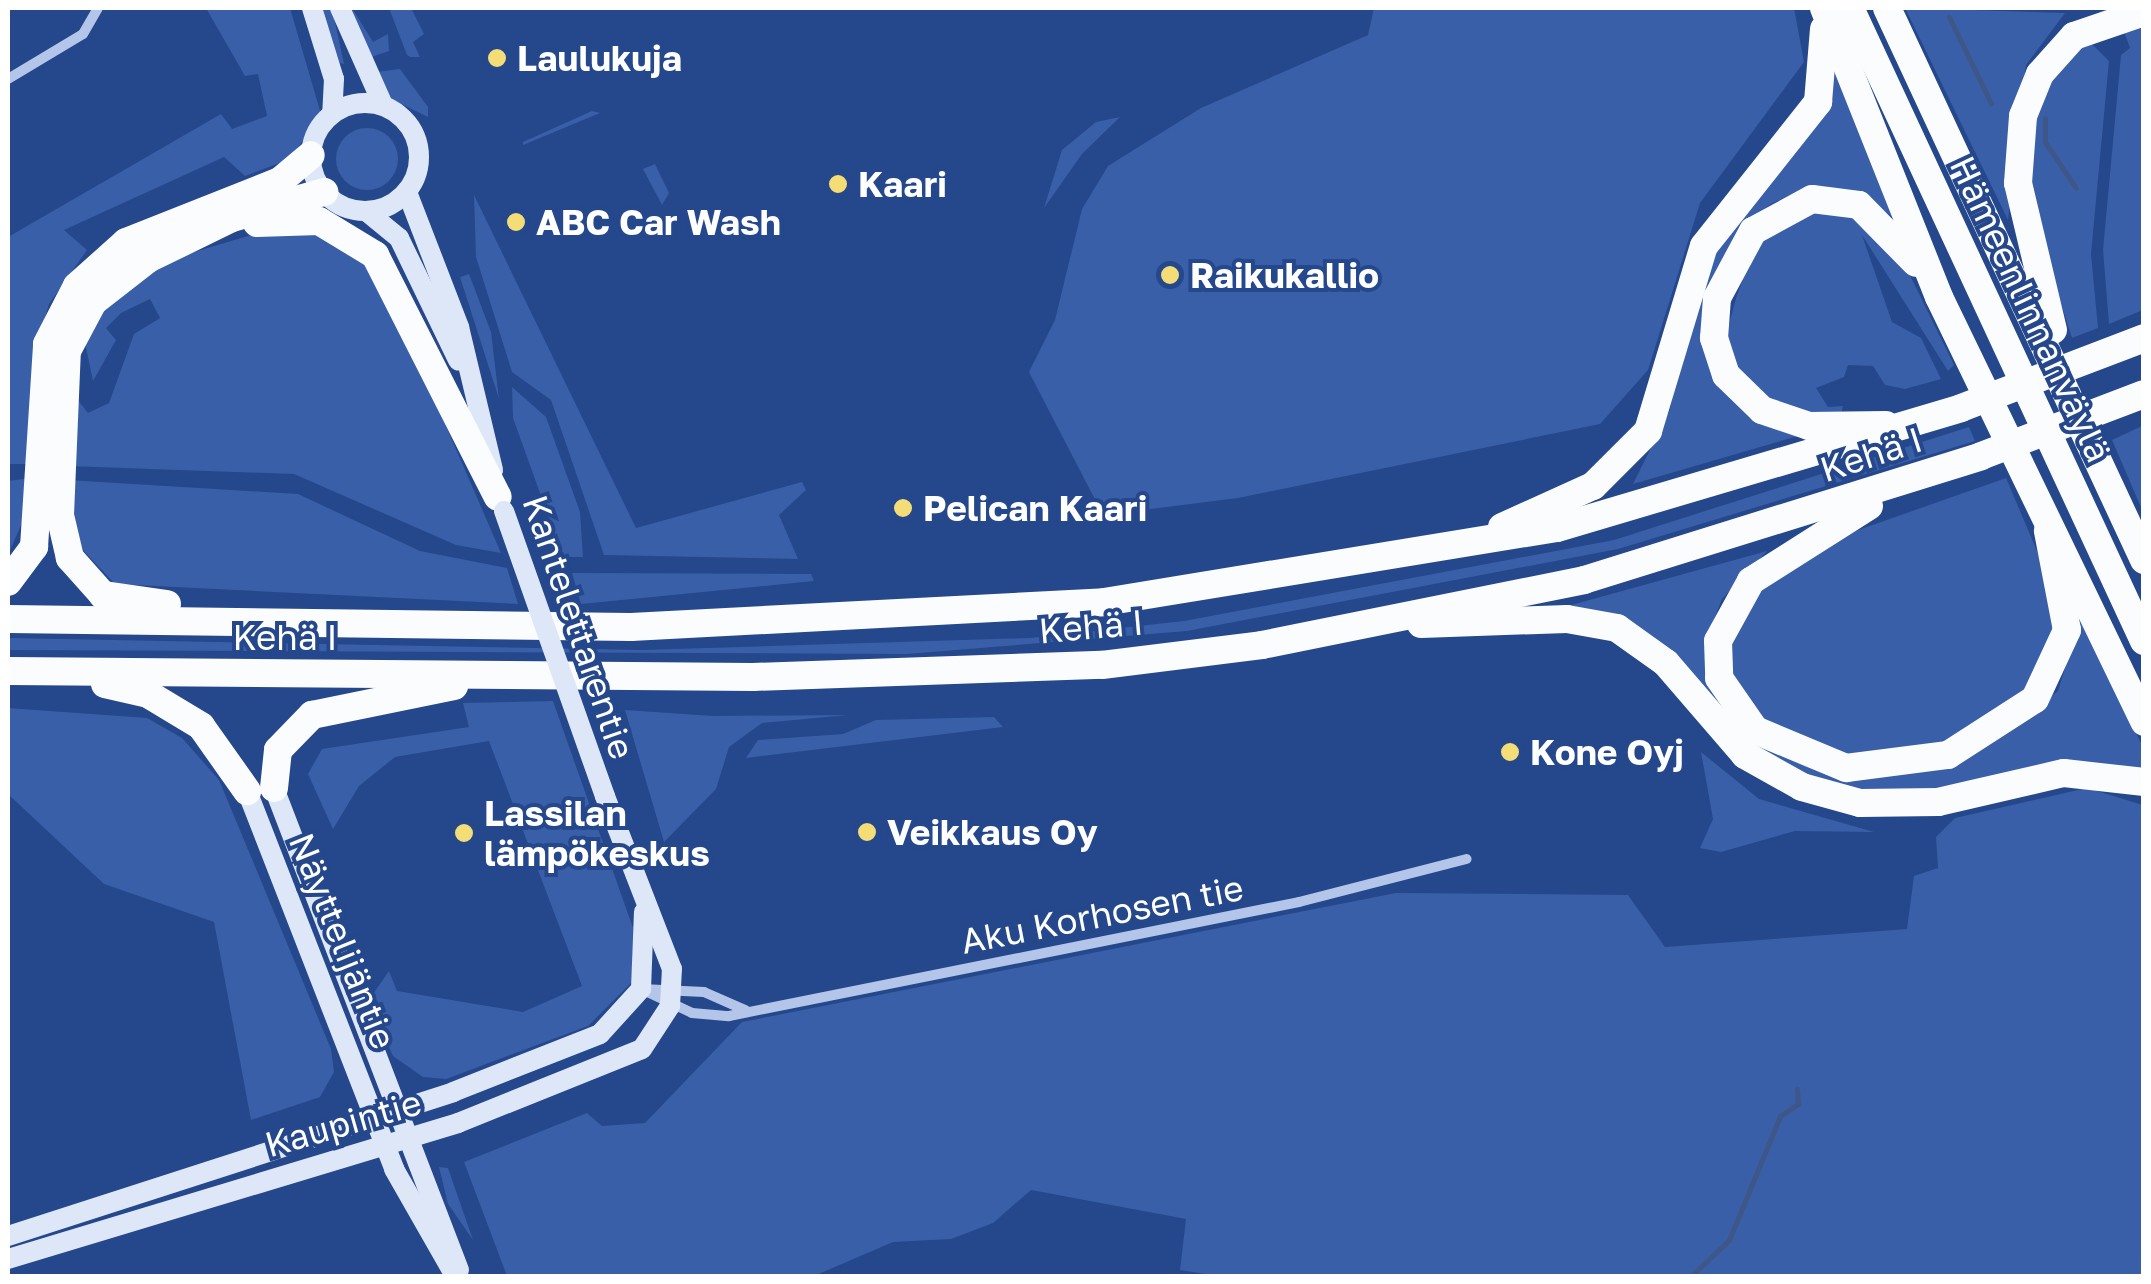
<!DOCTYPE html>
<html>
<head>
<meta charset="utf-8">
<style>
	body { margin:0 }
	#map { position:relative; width:2151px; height:1284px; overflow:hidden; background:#25478b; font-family:"Golos Text",sans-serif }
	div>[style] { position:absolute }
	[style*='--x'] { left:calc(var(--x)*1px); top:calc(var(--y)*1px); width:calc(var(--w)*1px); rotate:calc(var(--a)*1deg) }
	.green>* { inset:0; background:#395fa8 }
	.round { border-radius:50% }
	.stream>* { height:5px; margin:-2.5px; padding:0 2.5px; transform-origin:2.5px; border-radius:2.5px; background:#3e5788 }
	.minor>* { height:10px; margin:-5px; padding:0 5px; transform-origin:5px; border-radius:5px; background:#b3c6ea }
	.secondary>* { height:20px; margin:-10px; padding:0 10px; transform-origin:10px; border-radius:10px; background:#dee7f8 }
	.secondary>.ring { margin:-10px; padding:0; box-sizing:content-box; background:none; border:20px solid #dee7f8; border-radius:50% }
	.trunk>* { height:28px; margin:-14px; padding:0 14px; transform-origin:14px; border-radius:14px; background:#fbfcfe }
	.secondary-bridge>* { height:20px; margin:-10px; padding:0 10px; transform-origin:10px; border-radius:10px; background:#dee7f8 }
	.trunk-bridge>* { height:28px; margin:-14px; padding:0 14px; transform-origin:14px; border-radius:14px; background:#fbfcfe }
	.dots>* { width:28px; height:28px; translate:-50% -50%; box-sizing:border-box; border:5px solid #25478b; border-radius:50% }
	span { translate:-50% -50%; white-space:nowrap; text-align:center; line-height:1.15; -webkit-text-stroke:8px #25478b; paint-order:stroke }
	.poi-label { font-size:35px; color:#fff; font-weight:700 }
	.left { translate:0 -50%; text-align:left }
	.street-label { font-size:35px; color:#fff }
	.frame { position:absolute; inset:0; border:10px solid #fff; pointer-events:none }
</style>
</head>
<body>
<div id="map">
	<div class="green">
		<div style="clip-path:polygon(206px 8px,290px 8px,321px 114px,290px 159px,245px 176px,224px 157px,64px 230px,87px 250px,49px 304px,37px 347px,31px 464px,8px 464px,8px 237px,221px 114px,232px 129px,267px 116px,258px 74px,245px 76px)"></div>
		<div style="clip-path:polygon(318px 8px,332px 8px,344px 64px,335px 62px)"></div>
		<div style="clip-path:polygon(352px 8px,373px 42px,388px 34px,389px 51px,363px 60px)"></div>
		<div style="clip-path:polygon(389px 8px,411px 8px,424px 34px,413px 42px,420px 57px,410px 57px,407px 55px)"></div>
		<div style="clip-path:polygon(1374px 8px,1794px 8px,1804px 62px,1700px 203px,1648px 370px,1600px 424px,1238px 498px,1103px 515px,1029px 372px,1055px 320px,1082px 209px,1108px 166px,1201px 108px,1368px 35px)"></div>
		<div style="clip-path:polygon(1905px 8px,2065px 13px,2026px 65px,2008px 220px)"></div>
		<div style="clip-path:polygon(2143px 22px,2143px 310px,2109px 324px,2103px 250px,2121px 55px,2130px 48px,2123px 29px)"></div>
		<div style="clip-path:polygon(2087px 39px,2109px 61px,2091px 254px,2098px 328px,2072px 338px,2035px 221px,2028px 154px,2042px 93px)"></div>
		<div style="clip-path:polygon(1836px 68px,1894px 218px,1865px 198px,1796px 192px,1771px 204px,1756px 214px,1705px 343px,1798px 436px,1633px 484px,1669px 412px,1706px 266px,1737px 214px,1817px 123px)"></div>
		<div style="clip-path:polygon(400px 69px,428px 107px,428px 117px,385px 96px,368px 73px)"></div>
		<div style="clip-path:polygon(592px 111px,600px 113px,523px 145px,523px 142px)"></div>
		<div style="clip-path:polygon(1120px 117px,1082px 154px,1044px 208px,1062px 150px,1096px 122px)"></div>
		<div class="round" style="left:336px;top:128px;width:62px;height:62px"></div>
		<div style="clip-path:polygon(655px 164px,669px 193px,662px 205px,643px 169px)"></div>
		<div style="clip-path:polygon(474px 195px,636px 528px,802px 482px,806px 490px,779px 515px,798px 559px,604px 555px,551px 400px,512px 372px,476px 257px)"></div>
		<div style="clip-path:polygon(1798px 211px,1854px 214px,1902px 259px,1954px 365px,1948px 371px,1862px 235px,1892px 322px,1921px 338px,1941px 379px,1905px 389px,1885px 385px,1873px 366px,1848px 365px,1844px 377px,1816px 388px,1828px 407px,1843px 406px,1841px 414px,1816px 415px,1765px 398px,1738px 373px,1726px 335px,1737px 295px,1759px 238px)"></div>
		<div style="clip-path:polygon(274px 228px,317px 229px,362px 257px,393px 304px,501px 553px,456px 545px,294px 474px,68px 466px,70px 390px,88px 413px,109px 403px,134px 334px,160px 318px,150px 299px,121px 313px,106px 328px,116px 340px,93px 381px,85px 343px,102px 312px,168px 260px)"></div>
		<div style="clip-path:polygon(469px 274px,491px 332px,499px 399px,460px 277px)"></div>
		<div style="clip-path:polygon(512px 387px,546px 417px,580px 512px,583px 557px,563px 557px,513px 418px)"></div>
		<div style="clip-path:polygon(2144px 425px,2144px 512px,2143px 512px,2112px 440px)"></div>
		<div style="clip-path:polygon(1969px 427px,1975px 441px,1618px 549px,1187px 631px,907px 654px,8px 650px,8px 638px,643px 650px,1030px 638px,1184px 621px,1614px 540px)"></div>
		<div style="clip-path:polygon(31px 478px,29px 507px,8px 555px,8px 481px)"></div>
		<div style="clip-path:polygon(2006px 478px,2051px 584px,2055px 647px,2016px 703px,1948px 744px,1847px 756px,1766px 725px,1731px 677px,1729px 641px,1750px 598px,1847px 534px)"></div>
		<div style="clip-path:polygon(68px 480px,298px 494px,420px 551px,507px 568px,518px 604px,115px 584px,81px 548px)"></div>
		<div style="clip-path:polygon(1767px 551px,1722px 599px,1707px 637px,1714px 695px,1760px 744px,1949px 766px,1967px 759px,2058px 691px,2080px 619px,2143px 747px,2143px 773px,2066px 763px,1897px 795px,1823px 785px,1766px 758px,1649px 634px,1564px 607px)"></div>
		<div style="clip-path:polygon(572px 573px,811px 574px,814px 581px,581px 604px)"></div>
		<div style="clip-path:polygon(553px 701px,633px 928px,632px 982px,588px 1026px,446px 1079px,423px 1077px,393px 1056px,379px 1026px,373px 994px,389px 971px,397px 991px,523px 1012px,582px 986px,489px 741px,395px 757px,359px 786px,333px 829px,308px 774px,322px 749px,469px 727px,463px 703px)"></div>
		<div style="clip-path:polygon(8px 708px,147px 718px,182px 738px,219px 780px,331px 1049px,334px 1072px,320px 1097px,251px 1120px,214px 922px,104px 884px,8px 794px)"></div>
		<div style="clip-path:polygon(625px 710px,713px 716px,848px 715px,762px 723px,729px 747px,716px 789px,664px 842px)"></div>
		<div style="clip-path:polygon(994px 717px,1003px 727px,746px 758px,758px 740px,843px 734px,876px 720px)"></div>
		<div style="clip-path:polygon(1701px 752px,1759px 799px,1874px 832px,1795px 831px,1721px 852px,1700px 848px,1713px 819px)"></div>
		<div style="clip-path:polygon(2087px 788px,2143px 805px,2143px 1276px,1218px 1276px,1180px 1270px,1186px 1219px,1031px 1190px,993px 1223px,951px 1239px,893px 1242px,814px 1276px,507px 1276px,464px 1162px,587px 1113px,602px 1126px,645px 1123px,742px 1022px,1396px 893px,1628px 895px,1665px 947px,1907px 929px,1914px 876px,1938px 868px,1936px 837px,1955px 818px)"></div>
		<div style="clip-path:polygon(439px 1167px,448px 1168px,473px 1240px,448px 1204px)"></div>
	</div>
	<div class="stream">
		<div style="--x:1949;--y:17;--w:96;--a:64"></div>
		<div style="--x:2045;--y:118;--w:24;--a:90"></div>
		<div style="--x:2045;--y:142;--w:55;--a:56"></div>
		<div style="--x:1691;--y:1276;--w:52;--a:-43.5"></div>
		<div style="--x:1729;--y:1240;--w:134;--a:-67.6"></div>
		<div style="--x:1780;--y:1116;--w:22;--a:-34"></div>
		<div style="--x:1798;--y:1104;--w:15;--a:-94"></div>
	</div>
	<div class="minor">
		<div style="--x:8;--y:79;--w:87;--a:-31"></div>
		<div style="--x:83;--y:34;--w:30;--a:-60"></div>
		<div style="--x:641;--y:989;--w:56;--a:25.2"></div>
		<div style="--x:692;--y:1013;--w:37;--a:5"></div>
		<div style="--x:729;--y:1016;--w:581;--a:-11.31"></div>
		<div style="--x:1299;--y:902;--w:173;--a:-14.4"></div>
		<div style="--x:642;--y:989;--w:62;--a:2.8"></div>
		<div style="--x:704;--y:992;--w:45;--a:23.7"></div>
	</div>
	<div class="secondary">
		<div style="--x:312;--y:8;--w:74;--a:72.8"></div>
		<div style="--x:334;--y:79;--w:34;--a:93"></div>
		<div style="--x:340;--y:8;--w:106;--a:66.1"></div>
		<div class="ring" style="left:311px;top:103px;width:88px;height:88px"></div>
		<div style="--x:407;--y:192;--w:145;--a:68.9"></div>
		<div style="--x:459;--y:327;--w:147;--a:76.6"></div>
		<div style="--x:366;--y:211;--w:43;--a:39.3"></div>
		<div style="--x:399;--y:238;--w:136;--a:64.2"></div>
		<div style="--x:274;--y:788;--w:516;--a:69"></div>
		<div style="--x:247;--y:791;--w:406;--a:68.7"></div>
		<div style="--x:394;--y:1169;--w:123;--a:60.3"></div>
		<div style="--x:8;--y:1236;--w:468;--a:-17.9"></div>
		<div style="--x:453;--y:1092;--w:158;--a:-21.5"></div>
		<div style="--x:600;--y:1034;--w:61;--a:-47.7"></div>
		<div style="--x:641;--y:989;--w:77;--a:-87.8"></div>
		<div style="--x:8;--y:1259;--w:470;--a:-16.8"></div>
		<div style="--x:458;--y:1123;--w:198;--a:-21.9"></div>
		<div style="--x:642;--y:1049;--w:51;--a:-56.9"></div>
		<div style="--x:670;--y:1006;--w:37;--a:-87"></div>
		<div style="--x:672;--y:969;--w:186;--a:-111.2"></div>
	</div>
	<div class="trunk">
		<div style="--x:1824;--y:8;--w:311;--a:68.3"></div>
		<div style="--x:1939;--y:297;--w:472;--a:64.2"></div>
		<div style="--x:1850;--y:8;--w:698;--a:65.09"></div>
		<div style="--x:1887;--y:8;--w:609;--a:65.03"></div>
		<div style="--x:257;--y:223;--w:62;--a:-1.8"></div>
		<div style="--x:319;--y:221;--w:66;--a:31.3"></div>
		<div style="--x:375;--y:255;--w:271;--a:63.1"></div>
		<div style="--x:2053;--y:330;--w:151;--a:-103.4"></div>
		<div style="--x:2018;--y:183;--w:67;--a:-85.7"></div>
		<div style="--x:2023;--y:116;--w:45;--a:-68"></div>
		<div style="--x:2040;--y:74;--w:51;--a:-48.2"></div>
		<div style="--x:2074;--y:36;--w:74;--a:-18.9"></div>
		<div style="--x:1886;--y:425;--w:77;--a:179.3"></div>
		<div style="--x:1809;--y:426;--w:50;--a:-161.2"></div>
		<div style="--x:1762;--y:410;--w:50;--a:-135.8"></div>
		<div style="--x:1726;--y:375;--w:39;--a:-108"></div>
		<div style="--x:1714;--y:338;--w:40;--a:-85.7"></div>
		<div style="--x:1717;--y:298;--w:76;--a:-61.8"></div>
		<div style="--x:1753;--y:231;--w:67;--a:-28.5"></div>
		<div style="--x:1812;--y:199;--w:47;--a:7.3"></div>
		<div style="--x:1859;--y:205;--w:81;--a:45.5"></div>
		<div style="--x:1869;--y:506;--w:140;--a:147.6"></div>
		<div style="--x:1751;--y:581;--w:68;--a:118.8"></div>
		<div style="--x:1718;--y:641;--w:37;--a:88"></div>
		<div style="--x:1719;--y:678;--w:63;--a:55.3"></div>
		<div style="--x:1755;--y:730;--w:99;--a:22.7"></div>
		<div style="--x:1846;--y:768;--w:103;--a:-7.3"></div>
		<div style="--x:1948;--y:755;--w:103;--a:-32.8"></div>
		<div style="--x:2035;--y:699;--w:76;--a:-65.1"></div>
		<div style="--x:2067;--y:630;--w:101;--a:-100.9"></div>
		<div style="--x:1502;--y:527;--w:100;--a:-24.3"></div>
		<div style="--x:1593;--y:486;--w:78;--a:-45"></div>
		<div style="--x:1648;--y:431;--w:193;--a:-73.2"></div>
		<div style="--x:1704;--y:246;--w:184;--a:-51.6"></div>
		<div style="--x:1818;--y:102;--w:73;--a:-85.3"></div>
		<div style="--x:8;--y:582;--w:44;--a:-53.4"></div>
		<div style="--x:34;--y:547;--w:203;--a:-86.3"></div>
		<div style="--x:47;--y:344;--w:65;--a:-62.7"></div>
		<div style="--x:77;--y:286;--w:66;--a:-41.9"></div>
		<div style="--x:126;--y:242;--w:166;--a:-21.6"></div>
		<div style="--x:280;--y:181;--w:40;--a:-40"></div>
		<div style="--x:167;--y:604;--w:65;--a:-172"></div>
		<div style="--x:103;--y:595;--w:50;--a:-131.7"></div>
		<div style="--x:70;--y:558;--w:44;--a:-103.1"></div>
		<div style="--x:60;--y:515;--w:164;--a:-87.6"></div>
		<div style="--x:67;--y:351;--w:55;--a:-62"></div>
		<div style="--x:93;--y:302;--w:70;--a:-38"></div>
		<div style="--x:148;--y:259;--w:93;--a:-26"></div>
		<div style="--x:232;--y:218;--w:96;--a:-15.8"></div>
		<div style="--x:8;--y:619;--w:623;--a:0.74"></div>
		<div style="--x:631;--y:627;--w:474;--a:-3"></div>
		<div style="--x:1104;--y:602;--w:459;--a:-9.3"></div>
		<div style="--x:1557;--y:528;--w:421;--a:-16.5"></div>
		<div style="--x:1421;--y:624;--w:146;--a:-2"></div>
		<div style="--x:1567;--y:619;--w:51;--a:10.2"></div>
		<div style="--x:1617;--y:628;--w:60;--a:35.5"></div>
		<div style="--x:1666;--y:663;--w:121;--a:49.3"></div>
		<div style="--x:1745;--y:755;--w:65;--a:29.3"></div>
		<div style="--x:1802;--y:787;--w:60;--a:15.4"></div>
		<div style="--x:1860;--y:803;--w:78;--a:-0.7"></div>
		<div style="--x:1938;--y:802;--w:129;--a:-13"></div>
		<div style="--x:2064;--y:773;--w:81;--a:6.4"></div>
		<div style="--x:8;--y:671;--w:745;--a:0.46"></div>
		<div style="--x:753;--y:677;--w:349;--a:-2"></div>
		<div style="--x:1102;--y:665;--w:161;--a:-7.1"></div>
		<div style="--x:1262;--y:645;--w:328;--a:-11.4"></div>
		<div style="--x:1584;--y:580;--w:416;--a:-17.3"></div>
		<div style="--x:105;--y:684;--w:44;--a:13.1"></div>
		<div style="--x:148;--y:694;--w:62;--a:31.1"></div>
		<div style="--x:201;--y:726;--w:80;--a:54.7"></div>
		<div style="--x:274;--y:788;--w:38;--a:-84"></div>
		<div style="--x:278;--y:750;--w:49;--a:-45.8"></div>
		<div style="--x:312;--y:715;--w:145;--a:-11.5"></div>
	</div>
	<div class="secondary-bridge">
		<div style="--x:504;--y:511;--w:302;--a:70.5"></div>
	</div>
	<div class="trunk-bridge">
		<div style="--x:1961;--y:408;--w:196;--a:-20.9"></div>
		<div style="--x:1981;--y:456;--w:174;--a:-20.8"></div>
	</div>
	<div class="dots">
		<div style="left:497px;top:58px;background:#f4dd77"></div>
		<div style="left:838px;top:184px;background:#f4dd77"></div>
		<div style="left:516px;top:222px;background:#f4dd77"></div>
		<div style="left:1170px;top:275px;background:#f4dd77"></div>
		<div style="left:903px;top:508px;background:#f4dd77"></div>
		<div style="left:1510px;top:752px;background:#f4dd77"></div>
		<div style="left:867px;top:832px;background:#f4dd77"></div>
		<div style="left:464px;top:833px;background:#f4dd77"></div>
	</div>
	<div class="poi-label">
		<span class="left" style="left:517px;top:58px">Laulukuja</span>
		<span class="left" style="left:858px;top:184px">Kaari</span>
		<span class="left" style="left:536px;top:222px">ABC Car Wash</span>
		<span class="left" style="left:1190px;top:275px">Raikukallio</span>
		<span class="left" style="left:923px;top:508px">Pelican Kaari</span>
		<span class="left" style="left:1530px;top:752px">Kone Oyj</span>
		<span class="left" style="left:484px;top:833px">Lassilan<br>lämpökeskus</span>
		<span class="left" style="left:887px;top:832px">Veikkaus Oy</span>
	</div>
	<div class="street-label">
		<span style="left:2031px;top:309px;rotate:65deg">Hämeenlinnanväylä</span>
		<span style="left:1871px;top:454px;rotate:-18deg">Kehä I</span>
		<span style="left:1091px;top:626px;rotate:-5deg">Kehä I</span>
		<span style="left:579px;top:627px;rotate:71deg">Kantelettarentie</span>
		<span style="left:285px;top:637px">Kehä I</span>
		<span style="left:1102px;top:914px;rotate:-11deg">Aku Korhosen tie</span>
		<span style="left:343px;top:941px;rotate:68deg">Näyttelijäntie</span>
		<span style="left:343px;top:1123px;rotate:-16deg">Kaupintie</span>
	</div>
	<div class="frame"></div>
</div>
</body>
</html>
